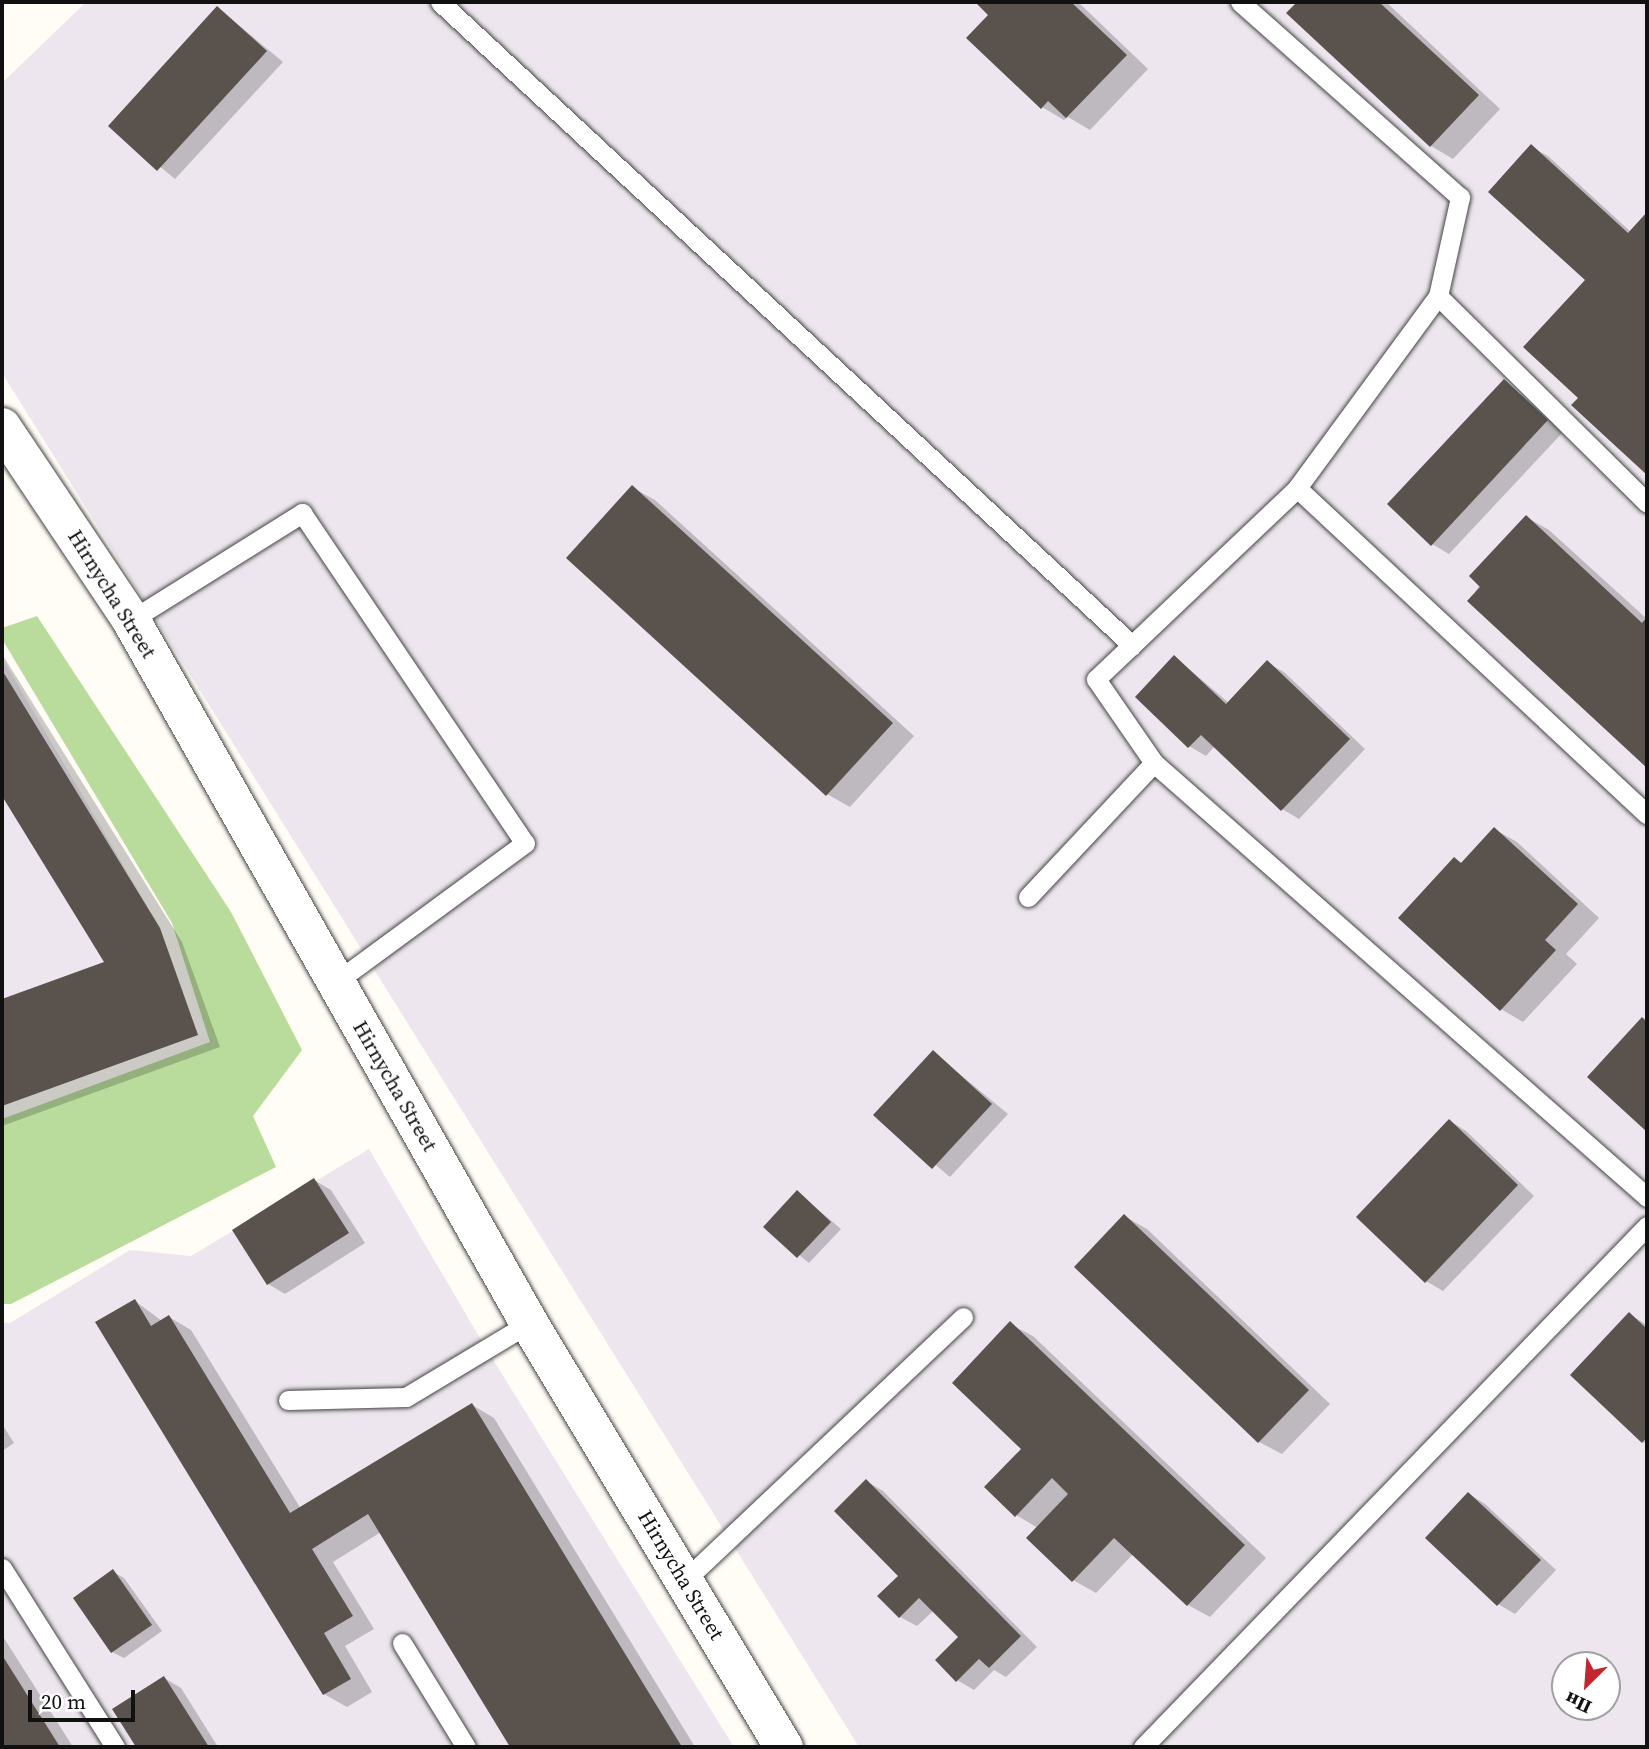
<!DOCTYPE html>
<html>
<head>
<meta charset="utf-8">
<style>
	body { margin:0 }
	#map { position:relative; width:1649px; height:1749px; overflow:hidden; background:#fffdf5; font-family:"Source Serif 4",serif }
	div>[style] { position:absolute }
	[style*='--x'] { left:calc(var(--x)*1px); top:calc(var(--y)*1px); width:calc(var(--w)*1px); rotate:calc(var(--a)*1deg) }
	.industrial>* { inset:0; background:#eee6ef }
	.forest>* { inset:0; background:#b9dc9c }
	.shadow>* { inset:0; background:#0003 }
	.building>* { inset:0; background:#5a524d }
	.roads { filter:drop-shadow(0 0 2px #444) drop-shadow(0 0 2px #444) }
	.service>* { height:19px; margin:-9.5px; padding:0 9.5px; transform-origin:9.5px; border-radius:9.5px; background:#fff }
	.minor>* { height:38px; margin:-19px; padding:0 19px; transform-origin:19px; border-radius:19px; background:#fff }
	span { translate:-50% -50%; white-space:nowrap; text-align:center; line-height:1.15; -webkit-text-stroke:7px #fff; paint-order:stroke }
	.street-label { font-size:21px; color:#111 }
	.frame { position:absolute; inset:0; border:4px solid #111; pointer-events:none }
	.north { position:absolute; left:1551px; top:1651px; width:70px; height:70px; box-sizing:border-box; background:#fff; border:2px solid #a0a0a0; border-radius:50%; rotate:205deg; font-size:19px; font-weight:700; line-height:28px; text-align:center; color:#111 }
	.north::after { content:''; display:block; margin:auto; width:24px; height:32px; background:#c4262e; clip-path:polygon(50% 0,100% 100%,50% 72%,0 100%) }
	.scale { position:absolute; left:28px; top:1690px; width:107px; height:32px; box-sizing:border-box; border:4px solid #111; border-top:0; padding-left:9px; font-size:21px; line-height:24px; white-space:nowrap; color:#111; -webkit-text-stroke:5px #fff; paint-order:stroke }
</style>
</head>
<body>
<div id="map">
	<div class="industrial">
		<div style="clip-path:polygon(evenodd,86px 2px,1647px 2px,1647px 1747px,859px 1747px,2px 373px,2px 83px,86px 2px,1565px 1665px,1607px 1665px,1607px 1707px,1565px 1707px,1565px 1665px)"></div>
		<div style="clip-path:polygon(2px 658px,160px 928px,198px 1035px,2px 1106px)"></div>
		<div style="clip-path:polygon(369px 1149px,487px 1350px,734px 1747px,2px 1747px,2px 1322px,10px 1323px,130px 1250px,191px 1256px)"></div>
	</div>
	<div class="forest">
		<div style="clip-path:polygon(37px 616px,231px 912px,302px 1050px,253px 1116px,276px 1167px,11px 1304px,2px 1304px,2px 1119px,210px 1042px,172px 923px,2px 639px,2px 628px)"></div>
	</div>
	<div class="shadow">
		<div style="clip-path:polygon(977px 2px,1078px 2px,1148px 69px,1090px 130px,1068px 117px,1064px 120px,1042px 107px,991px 15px)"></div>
		<div style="clip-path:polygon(1299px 2px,1386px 2px,1500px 109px,1453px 159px,1431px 146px,1289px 13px)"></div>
		<div style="clip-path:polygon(218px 8px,283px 62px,175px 179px,111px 126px)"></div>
		<div style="clip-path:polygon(1531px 147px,1548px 156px,1631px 232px,1647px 214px,1647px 473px,1573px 405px,1581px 397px,1587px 280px)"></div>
		<div style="clip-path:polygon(1505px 381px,1564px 431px,1449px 554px,1432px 544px)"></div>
		<div style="clip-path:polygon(633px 488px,655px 500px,914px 736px,850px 807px,827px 794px)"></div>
		<div style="clip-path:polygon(1526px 517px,1549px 530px,1647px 619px,1647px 766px,1469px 601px)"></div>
		<div style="clip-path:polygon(2px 654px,182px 942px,220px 1047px,2px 1126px,2px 1001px,106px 963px,2px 793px)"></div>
		<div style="clip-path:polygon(1175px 657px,1229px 703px,1267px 663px,1284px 672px,1365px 749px,1299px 819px,1282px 809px,1215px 746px,1206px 756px,1189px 746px)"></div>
		<div style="clip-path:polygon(1494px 829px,1517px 842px,1599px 918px,1566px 954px,1577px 964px,1523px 1022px,1501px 1009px,1454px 859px,1463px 864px)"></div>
		<div style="clip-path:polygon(1642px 1019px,1647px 1022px,1647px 1130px,1589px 1077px)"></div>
		<div style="clip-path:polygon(933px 1052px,1008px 1114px,950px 1177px,876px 1115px)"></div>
		<div style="clip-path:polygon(1450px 1121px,1466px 1131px,1534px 1196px,1443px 1291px,1426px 1281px)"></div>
		<div style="clip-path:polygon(314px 1180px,331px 1190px,365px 1243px,285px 1294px,268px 1284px)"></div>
		<div style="clip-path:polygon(797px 1192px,841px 1229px,809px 1263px,765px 1227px)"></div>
		<div style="clip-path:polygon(1124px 1216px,1147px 1229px,1330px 1404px,1282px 1454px,1259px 1442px,1076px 1267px)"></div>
		<div style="clip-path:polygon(135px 1301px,162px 1321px,169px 1317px,191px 1330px,301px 1509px,472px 1405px,494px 1418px,695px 1747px,512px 1747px,381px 1532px,333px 1562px,374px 1629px,345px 1646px,372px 1692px,347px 1707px,324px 1694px)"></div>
		<div style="clip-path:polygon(1629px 1314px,1647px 1325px,1647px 1444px,1643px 1442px)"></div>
		<div style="clip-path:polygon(1010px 1324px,1033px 1336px,1266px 1558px,1210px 1617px,1188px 1605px,1134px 1553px,1096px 1593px,1073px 1580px,1038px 1528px,1016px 1515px,1024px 1449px)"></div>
		<div style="clip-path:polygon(2px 1424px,14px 1443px,2px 1451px)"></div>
		<div style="clip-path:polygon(866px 1481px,883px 1491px,1037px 1647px,1006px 1677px,994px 1670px,974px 1690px,957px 1680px,961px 1637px,934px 1610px,917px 1626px,900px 1617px,900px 1576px)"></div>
		<div style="clip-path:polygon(1469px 1494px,1485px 1504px,1556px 1570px,1515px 1614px,1498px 1604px)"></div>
		<div style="clip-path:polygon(113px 1572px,124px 1578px,162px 1631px,124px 1658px,112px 1652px)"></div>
		<div style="clip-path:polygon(2px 1635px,73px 1747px,2px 1747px)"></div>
		<div style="clip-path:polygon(164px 1678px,181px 1688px,218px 1747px,138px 1747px,114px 1710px)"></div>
	</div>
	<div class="building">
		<div style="clip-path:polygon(975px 2px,1071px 2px,1127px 55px,1066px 118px,1048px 101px,1041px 109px,966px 38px,988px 15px)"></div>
		<div style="clip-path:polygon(1297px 2px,1379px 2px,1479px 95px,1430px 147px,1286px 13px)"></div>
		<div style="clip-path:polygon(217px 6px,267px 51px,157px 171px,108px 126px)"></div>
		<div style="clip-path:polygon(1531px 144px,1628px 233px,1647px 212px,1647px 475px,1571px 405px,1578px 398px,1523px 347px,1585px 280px,1488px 192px)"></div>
		<div style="clip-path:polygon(1504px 379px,1548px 420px,1431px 546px,1387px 504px)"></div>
		<div style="clip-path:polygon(632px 485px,893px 723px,826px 796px,566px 558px)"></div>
		<div style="clip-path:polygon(1526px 515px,1642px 623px,1647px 617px,1647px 768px,1467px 601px,1480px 587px,1469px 576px)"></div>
		<div style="clip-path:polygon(1174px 655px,1226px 704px,1267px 660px,1350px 739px,1281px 811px,1201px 735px,1188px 748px,1135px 697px)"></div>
		<div style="clip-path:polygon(2px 670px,160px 928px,198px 1035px,2px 1106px,2px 999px,104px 962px,2px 796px)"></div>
		<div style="clip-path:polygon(1494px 827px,1578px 904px,1545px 940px,1556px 950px,1500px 1011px,1398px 918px,1454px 857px,1461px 863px)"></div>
		<div style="clip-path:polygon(1642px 1017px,1647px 1022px,1647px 1132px,1587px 1077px)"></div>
		<div style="clip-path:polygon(933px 1050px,992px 1104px,932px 1169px,873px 1115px)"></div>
		<div style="clip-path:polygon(1449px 1119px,1518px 1185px,1425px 1283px,1356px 1217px)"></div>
		<div style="clip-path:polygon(314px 1178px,349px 1233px,267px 1285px,232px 1230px)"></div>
		<div style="clip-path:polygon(797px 1190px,831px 1222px,797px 1258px,763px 1227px)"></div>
		<div style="clip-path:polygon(1124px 1214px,1309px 1390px,1258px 1443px,1074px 1267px)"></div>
		<div style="clip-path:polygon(135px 1299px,151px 1326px,169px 1315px,290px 1513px,472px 1403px,682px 1747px,510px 1747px,368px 1514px,312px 1549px,353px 1616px,324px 1633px,351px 1679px,323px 1695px,95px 1322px)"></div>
		<div style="clip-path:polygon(1629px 1312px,1647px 1329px,1647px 1437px,1642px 1443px,1570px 1375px)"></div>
		<div style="clip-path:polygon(1010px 1321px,1245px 1545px,1187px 1606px,1114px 1538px,1072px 1582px,1026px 1538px,1068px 1494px,1052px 1478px,1015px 1517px,984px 1487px,1021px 1449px,952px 1383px)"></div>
		<div style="clip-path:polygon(866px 1479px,1021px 1636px,989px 1668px,979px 1659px,956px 1682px,935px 1660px,958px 1637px,919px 1598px,899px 1618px,877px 1596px,898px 1576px,834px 1511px)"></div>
		<div style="clip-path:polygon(1468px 1492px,1541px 1560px,1497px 1606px,1425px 1538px)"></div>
		<div style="clip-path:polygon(113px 1569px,152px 1625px,111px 1653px,73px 1598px)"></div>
		<div style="clip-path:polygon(2px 1655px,60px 1747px,2px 1747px)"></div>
		<div style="clip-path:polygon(164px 1676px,209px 1747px,136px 1747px,112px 1709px)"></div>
	</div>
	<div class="roads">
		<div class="service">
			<div style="--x:440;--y:2;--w:945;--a:42.9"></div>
			<div style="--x:1240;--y:2;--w:294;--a:41.6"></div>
			<div style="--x:1460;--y:197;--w:101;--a:102.5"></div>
			<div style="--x:1438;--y:296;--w:294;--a:44.7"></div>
			<div style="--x:1438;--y:296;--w:238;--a:126.3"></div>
			<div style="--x:1297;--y:488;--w:478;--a:43"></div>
			<div style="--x:131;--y:620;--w:202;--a:-32"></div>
			<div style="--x:302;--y:513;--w:398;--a:56"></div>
			<div style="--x:525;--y:843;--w:235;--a:143.7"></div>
			<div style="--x:1154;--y:763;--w:657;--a:41.36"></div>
			<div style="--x:1028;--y:897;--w:184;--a:-46.8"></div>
			<div style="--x:1154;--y:763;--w:102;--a:-124.6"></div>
			<div style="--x:1096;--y:679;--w:277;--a:-43.5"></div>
			<div style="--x:288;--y:1400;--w:118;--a:-1.5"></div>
			<div style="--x:406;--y:1397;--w:144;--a:-31"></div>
			<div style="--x:2;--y:1568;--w:212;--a:57.7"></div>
			<div style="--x:684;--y:1581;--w:384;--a:-43.4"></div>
			<div style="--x:402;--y:1643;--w:122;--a:58.4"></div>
			<div style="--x:1143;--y:1747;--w:725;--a:-45.95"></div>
		</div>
		<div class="minor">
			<div style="--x:2;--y:427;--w:232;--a:56.2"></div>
			<div style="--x:131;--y:620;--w:808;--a:60.48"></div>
			<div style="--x:529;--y:1323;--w:495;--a:59"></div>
		</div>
	</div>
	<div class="street-label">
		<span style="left:112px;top:594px;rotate:58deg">Hirnycha Street</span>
		<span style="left:395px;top:1086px;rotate:60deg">Hirnycha Street</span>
		<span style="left:681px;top:1575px;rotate:59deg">Hirnycha Street</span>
	</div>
	<div class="frame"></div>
	<div class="north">Пн</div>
	<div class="scale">20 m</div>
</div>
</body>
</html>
